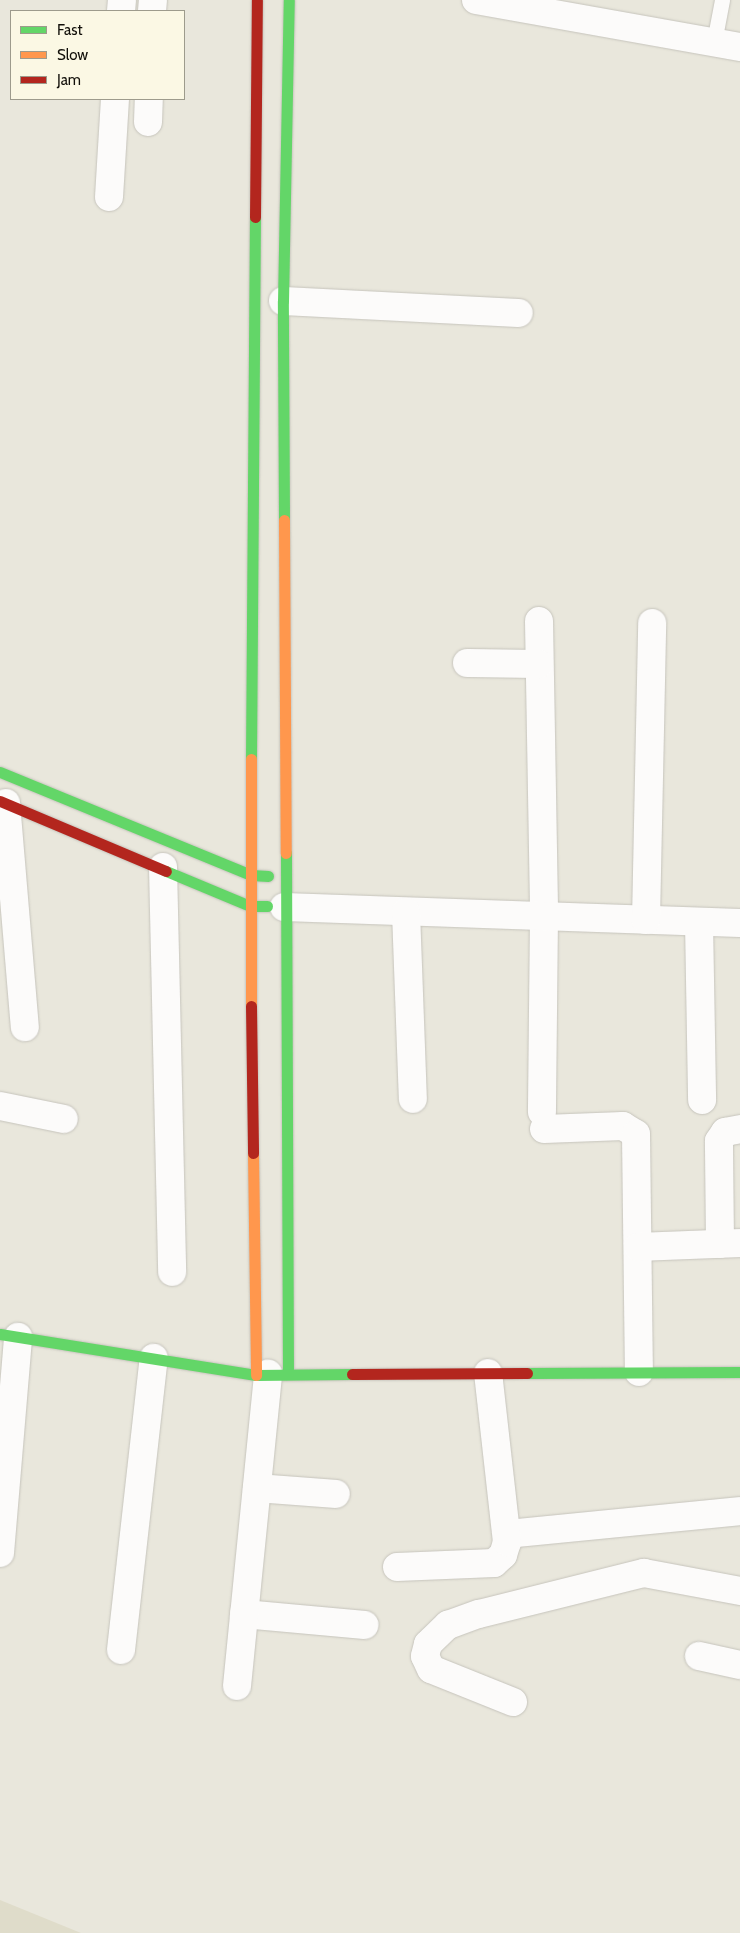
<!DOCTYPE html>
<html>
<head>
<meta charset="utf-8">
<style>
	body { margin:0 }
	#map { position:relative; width:740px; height:1933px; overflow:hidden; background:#e9e7dc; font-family:Cabin,sans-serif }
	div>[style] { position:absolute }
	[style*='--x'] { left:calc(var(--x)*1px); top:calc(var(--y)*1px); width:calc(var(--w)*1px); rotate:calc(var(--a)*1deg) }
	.built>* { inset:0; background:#dfdcca }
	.roads { filter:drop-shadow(0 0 1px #c6c4bc) drop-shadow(0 0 1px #c6c4bc) }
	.lane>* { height:15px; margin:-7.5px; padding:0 7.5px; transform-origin:7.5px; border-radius:7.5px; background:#fcfbfa }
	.street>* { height:28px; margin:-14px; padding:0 14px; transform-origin:14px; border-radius:14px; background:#fcfbfa }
	.fast>* { height:11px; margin:-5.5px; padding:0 5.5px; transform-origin:5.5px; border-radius:5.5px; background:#63d668 }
	.slow>* { height:11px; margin:-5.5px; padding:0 5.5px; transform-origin:5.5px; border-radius:5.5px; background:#ff974d }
	.jam>* { height:11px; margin:-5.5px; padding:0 5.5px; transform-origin:5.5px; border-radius:5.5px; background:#b3261e }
	span { translate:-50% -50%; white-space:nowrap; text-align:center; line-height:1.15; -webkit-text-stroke:5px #fbf8e4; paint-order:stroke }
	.legend { position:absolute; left:10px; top:10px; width:175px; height:90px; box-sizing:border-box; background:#fbf8e4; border:1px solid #9d9b8c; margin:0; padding:6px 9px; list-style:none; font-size:15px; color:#110f09 }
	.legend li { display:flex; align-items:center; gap:10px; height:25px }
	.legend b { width:25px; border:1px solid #9d9b8c }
</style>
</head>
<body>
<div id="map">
	<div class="built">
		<div style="clip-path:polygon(0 1900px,81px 1933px,0 1933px)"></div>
	</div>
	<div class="roads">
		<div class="lane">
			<div style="--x:714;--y:42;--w:43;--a:-79.2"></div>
		</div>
		<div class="street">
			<div style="--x:476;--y:0;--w:268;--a:10.1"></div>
			<div style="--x:121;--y:11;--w:11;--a:-85"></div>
			<div style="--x:152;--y:11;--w:11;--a:-85"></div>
			<div style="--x:148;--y:122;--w:23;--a:-88"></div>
			<div style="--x:109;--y:197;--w:98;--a:-86.5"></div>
			<div style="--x:283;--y:301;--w:236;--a:2.9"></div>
			<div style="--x:539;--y:621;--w:295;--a:89"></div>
			<div style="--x:544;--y:916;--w:196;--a:90.6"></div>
			<div style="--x:467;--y:663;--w:72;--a:0.8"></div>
			<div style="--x:6;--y:803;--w:225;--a:85.2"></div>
			<div style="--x:163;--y:867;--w:405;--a:88.7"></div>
			<div style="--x:284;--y:907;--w:456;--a:2"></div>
			<div style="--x:406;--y:912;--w:187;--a:87.9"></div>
			<div style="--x:646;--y:920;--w:297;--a:-88.8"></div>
			<div style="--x:699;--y:922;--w:178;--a:89"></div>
			<div style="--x:0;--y:1106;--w:65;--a:11.5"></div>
			<div style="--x:544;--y:1129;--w:79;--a:-2.2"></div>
			<div style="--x:623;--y:1126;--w:15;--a:32"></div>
			<div style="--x:636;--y:1134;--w:238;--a:89.3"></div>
			<div style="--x:720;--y:1244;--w:103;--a:-90.6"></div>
			<div style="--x:719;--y:1141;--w:11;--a:-56"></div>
			<div style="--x:725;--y:1132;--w:15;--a:-11"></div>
			<div style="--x:638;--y:1247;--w:102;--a:-2.2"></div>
			<div style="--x:257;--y:1488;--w:79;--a:4.3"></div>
			<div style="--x:507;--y:1534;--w:234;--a:-5.6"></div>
			<div style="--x:0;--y:1553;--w:217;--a:-85.2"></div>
			<div style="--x:397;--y:1567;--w:97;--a:-2.4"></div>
			<div style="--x:494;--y:1563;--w:12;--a:-42"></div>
			<div style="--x:503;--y:1555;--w:14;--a:-73"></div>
			<div style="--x:507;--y:1542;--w:170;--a:-96.4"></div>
			<div style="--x:244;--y:1614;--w:121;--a:5.2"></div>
			<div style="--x:121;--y:1650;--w:294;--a:-83.6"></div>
			<div style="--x:699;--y:1656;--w:42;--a:12.4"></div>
			<div style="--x:237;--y:1686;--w:314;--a:-84.3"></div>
			<div style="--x:513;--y:1702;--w:88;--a:-158.1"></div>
			<div style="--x:431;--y:1669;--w:14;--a:-115"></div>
			<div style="--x:425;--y:1656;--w:12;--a:-76"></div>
			<div style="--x:428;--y:1644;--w:28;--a:-44"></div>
			<div style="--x:448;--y:1625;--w:33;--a:-20"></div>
			<div style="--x:479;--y:1614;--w:170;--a:-14"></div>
			<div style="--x:644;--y:1573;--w:98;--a:10.6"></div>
		</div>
		<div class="fast">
			<div style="--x:284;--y:520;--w:219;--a:-90.3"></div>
			<div style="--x:283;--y:301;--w:301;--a:-88.9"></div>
			<div style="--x:251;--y:759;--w:542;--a:-89.58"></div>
			<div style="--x:0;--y:772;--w:271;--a:22.3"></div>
			<div style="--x:251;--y:875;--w:17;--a:3"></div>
			<div style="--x:286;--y:853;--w:521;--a:89.78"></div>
			<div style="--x:166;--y:871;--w:91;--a:22.6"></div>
			<div style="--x:250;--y:906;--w:17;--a:0"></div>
			<div style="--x:0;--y:1334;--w:259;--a:9.1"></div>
			<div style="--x:256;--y:1375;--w:96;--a:-0.6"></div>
			<div style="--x:527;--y:1373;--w:213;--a:-0.3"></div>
		</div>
		<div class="slow">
			<div style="--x:284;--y:520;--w:333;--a:89.7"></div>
			<div style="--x:251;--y:759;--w:247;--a:90"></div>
			<div style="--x:253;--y:1153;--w:222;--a:89.2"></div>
		</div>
		<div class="jam">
			<div style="--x:255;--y:217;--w:217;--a:-89.5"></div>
			<div style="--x:0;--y:801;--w:180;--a:22.9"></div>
			<div style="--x:251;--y:1006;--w:147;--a:89.2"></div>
			<div style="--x:352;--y:1374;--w:175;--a:-0.3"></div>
		</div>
	</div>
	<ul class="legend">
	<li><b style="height:6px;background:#63d668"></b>Fast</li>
	<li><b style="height:6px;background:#ff974d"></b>Slow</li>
	<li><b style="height:6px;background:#b3261e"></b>Jam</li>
	</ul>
</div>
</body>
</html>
